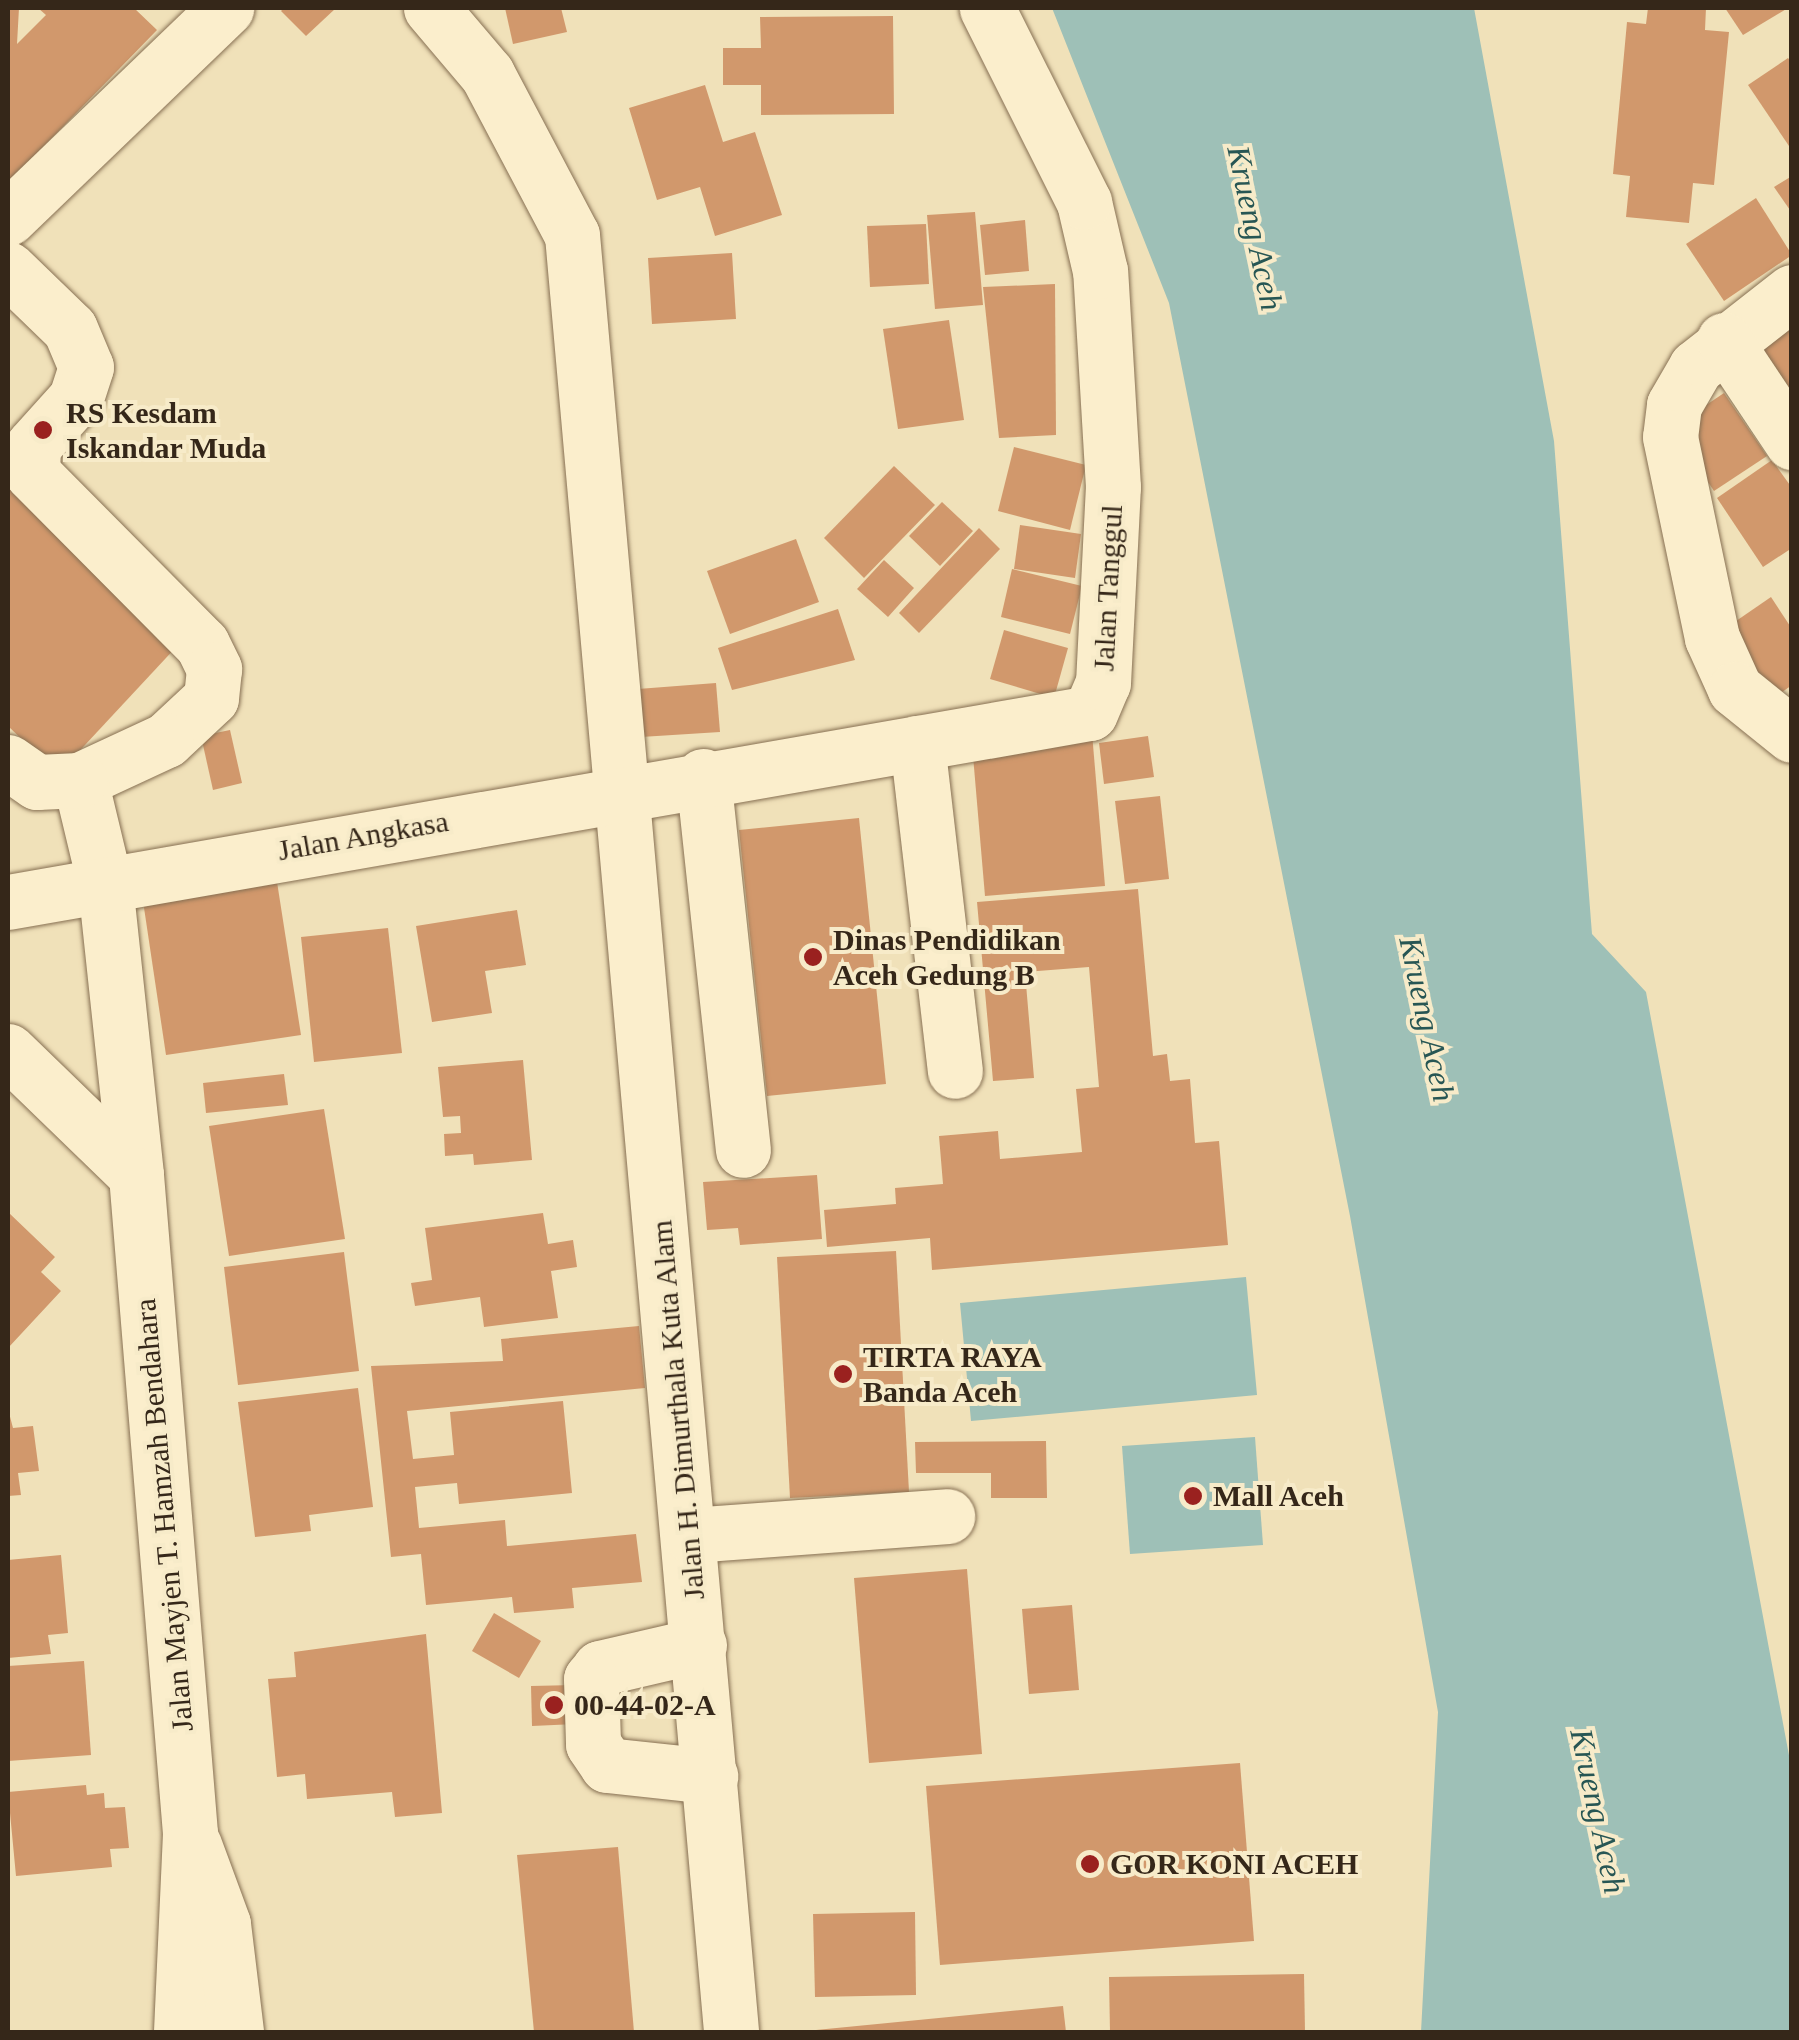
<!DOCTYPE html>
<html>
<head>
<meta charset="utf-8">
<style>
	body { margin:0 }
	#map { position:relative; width:1799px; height:2040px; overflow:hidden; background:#f0e1b9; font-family:Georgia,serif }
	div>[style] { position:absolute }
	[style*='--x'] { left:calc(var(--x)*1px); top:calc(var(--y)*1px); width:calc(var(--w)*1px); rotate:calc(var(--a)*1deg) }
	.water>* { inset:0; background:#9ec0b7 }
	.building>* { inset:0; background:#d1986c }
	.roads { filter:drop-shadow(0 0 2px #877053) drop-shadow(0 0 2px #877053) }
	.minor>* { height:55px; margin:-27.5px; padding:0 27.5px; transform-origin:27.5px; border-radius:27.5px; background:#fbeecc }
	.dots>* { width:28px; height:28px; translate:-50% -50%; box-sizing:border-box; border:5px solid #f7ebc9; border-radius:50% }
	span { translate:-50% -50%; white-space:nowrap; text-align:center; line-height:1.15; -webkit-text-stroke:8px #f7ebc9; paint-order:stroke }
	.poi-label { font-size:30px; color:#352719; font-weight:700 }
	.left { translate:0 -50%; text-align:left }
	.street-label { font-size:30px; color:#352719 }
	.water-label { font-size:32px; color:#275654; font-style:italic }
	.frame { position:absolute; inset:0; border:10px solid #352719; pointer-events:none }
</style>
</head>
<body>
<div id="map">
	<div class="water">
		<div style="clip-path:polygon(1052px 8px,1474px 8px,1554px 441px,1592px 934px,1646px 992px,1791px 1766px,1791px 2032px,1421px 2032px,1438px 1712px,1350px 1216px,1169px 303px)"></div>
		<div style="clip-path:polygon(1246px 1277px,1257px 1395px,971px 1421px,960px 1303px)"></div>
		<div style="clip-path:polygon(1255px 1437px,1263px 1545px,1130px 1554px,1122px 1446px)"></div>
	</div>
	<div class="building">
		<div style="clip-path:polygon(8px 8px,19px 8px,17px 44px,46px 15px,38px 8px,134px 8px,157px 30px,8px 183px)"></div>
		<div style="clip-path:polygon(336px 8px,306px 36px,281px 11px,284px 8px)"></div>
		<div style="clip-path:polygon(505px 8px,561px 8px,567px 32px,513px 44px)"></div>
		<div style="clip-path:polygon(1648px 8px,1706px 8px,1705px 30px,1729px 32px,1714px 185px,1693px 183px,1689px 223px,1626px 217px,1630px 176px,1613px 174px,1627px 22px,1646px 24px)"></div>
		<div style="clip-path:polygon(1725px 8px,1788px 8px,1743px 35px)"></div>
		<div style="clip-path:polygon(893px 16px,894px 114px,761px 115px,761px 85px,723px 85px,723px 48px,761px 48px,760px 17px)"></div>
		<div style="clip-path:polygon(1788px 58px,1792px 63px,1789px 146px,1748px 85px)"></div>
		<div style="clip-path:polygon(705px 85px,723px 142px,755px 132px,782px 215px,715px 236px,700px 187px,657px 200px,629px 108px)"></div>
		<div style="clip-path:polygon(1792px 176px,1792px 213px,1774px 187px)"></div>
		<div style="clip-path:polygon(1756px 198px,1792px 255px,1724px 301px,1686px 244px)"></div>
		<div style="clip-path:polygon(975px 212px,983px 305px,935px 309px,927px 215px)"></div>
		<div style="clip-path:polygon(1025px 220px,1029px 271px,985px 275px,980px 225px)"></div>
		<div style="clip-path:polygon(926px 224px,929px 284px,870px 287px,867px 226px)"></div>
		<div style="clip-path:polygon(732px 253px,736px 319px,652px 324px,648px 258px)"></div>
		<div style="clip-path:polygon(1055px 284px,1056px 435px,999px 438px,983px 287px)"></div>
		<div style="clip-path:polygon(949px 320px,964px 420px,898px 429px,883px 329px)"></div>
		<div style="clip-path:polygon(1792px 321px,1792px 418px,1746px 352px)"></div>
		<div style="clip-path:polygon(1724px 393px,1767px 456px,1714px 491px,1672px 428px)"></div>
		<div style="clip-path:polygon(1014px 447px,1086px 465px,1070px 530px,998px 511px)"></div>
		<div style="clip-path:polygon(1772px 460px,1792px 488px,1792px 548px,1763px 567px,1717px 498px)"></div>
		<div style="clip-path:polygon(894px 466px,935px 505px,864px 578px,824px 538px)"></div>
		<div style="clip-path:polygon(8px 484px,179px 644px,58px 774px,8px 726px)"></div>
		<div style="clip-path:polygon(942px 502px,973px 531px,940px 566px,909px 536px)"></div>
		<div style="clip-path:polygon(1020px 525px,1081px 534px,1075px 578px,1014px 569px)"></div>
		<div style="clip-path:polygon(979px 528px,1000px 549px,919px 633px,899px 613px)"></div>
		<div style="clip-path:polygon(796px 539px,819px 602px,730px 634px,707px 571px)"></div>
		<div style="clip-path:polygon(884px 560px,914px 588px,888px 617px,857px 589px)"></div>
		<div style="clip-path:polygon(1012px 569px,1082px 586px,1070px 634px,1001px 617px)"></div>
		<div style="clip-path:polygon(1771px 597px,1792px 629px,1792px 685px,1771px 700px,1723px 630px)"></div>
		<div style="clip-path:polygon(838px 609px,855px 660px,732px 690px,718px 648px)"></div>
		<div style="clip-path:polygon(1004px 630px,1068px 648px,1054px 698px,990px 679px)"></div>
		<div style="clip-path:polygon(716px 683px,720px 732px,641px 737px,638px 689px)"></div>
		<div style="clip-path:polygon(230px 730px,242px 783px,213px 790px,201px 736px)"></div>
		<div style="clip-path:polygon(1092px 733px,1105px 886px,985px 896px,972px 744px)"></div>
		<div style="clip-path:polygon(1148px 736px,1154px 777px,1104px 784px,1099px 743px)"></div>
		<div style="clip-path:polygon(1160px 796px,1169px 879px,1125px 884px,1115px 801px)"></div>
		<div style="clip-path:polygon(859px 818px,886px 1084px,767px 1096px,739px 830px)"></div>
		<div style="clip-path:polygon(277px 882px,301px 1035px,166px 1055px,143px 901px)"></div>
		<div style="clip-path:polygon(1138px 889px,1153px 1056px,1167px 1054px,1170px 1081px,1190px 1079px,1195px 1143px,1219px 1141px,1228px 1245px,932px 1270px,930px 1238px,827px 1247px,824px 1210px,896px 1204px,895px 1188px,943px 1184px,939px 1136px,998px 1131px,1000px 1159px,1082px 1152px,1076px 1089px,1099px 1087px,1089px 967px,1025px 972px,1034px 1078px,993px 1081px,977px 902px)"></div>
		<div style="clip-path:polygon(517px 910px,526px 965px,485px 971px,492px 1013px,432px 1022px,416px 926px)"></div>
		<div style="clip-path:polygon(388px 928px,402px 1053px,314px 1062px,301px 937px)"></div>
		<div style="clip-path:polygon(523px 1060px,532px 1160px,474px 1165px,473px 1154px,445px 1156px,444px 1134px,461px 1133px,460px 1116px,443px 1117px,438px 1067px)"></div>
		<div style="clip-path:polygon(284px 1074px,288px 1105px,206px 1113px,203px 1083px)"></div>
		<div style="clip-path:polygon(324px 1109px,345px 1239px,229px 1256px,209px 1126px)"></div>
		<div style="clip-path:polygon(817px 1175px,822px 1239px,740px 1245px,738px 1228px,707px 1230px,703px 1182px)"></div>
		<div style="clip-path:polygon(8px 1212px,55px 1257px,41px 1272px,61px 1291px,8px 1348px)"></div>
		<div style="clip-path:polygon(543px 1213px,548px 1244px,573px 1240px,577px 1267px,551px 1271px,558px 1318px,484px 1327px,480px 1297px,415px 1306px,411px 1283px,432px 1280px,425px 1228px)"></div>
		<div style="clip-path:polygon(896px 1251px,909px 1492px,790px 1498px,777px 1257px)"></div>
		<div style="clip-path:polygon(344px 1252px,359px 1371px,238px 1385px,224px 1267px)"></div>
		<div style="clip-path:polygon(639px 1326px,645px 1388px,407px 1411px,413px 1459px,454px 1455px,450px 1412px,563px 1401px,572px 1493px,459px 1504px,457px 1483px,415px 1487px,419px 1528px,505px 1520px,507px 1546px,636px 1534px,642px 1582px,572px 1588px,574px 1608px,514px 1613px,512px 1597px,426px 1605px,421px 1554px,391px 1557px,371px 1366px,503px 1361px,501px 1339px)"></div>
		<div style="clip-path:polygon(358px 1388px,373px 1507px,309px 1515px,311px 1531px,255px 1537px,238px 1402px)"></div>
		<div style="clip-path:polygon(8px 1409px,13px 1428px,33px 1426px,39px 1471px,18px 1473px,21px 1495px,8px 1496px)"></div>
		<div style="clip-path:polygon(1046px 1441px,1047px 1498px,991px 1498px,991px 1473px,916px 1473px,915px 1442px)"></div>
		<div style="clip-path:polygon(61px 1555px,68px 1633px,48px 1635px,51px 1654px,8px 1658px,8px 1560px)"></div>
		<div style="clip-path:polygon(967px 1569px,982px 1754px,869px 1763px,854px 1578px)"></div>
		<div style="clip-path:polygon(1072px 1605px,1079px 1690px,1029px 1694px,1022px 1609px)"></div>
		<div style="clip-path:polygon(494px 1613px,541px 1641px,519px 1678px,472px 1651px)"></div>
		<div style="clip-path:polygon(426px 1634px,442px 1813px,395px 1817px,392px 1792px,307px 1799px,305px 1774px,277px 1777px,268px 1679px,296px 1677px,294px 1652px)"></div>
		<div style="clip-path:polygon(84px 1661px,91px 1755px,8px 1761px,8px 1666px)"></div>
		<div style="clip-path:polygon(575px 1685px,576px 1724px,532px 1726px,531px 1686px)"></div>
		<div style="clip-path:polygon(1240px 1763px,1254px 1941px,940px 1965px,926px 1786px)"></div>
		<div style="clip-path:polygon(86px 1785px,87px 1795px,104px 1793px,105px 1808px,125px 1807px,129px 1848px,110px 1849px,112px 1867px,16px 1876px,8px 1792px)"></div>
		<div style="clip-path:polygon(618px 1847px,634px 2032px,534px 2032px,517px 1855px)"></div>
		<div style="clip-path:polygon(915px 1912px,916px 1995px,815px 1997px,813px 1914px)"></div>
		<div style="clip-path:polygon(1304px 1974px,1305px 2032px,1110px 2032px,1109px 1977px)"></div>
		<div style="clip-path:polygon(1063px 2006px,1066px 2032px,816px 2032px,816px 2030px)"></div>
	</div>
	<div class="roads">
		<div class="minor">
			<div style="--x:431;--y:8;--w:87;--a:49.7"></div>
			<div style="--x:487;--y:74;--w:182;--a:62.2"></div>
			<div style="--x:572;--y:235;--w:1804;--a:84.94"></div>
			<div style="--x:8;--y:218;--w:303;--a:-43.9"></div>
			<div style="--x:8;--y:269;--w:86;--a:44.1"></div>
			<div style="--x:70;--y:329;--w:41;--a:67.2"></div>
			<div style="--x:86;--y:367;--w:33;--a:108"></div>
			<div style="--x:76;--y:398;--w:64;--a:131.9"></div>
			<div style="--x:33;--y:446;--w:27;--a:92"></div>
			<div style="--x:32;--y:473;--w:241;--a:45.2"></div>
			<div style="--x:202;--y:644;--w:28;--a:64"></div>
			<div style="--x:214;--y:669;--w:29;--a:96"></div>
			<div style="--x:211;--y:698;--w:62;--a:137"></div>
			<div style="--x:166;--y:740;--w:95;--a:155.1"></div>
			<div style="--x:80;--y:780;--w:107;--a:76.5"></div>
			<div style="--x:105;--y:884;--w:293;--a:83.9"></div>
			<div style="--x:1792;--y:292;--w:122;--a:142"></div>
			<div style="--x:1696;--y:367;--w:44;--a:120.1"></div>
			<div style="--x:1674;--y:405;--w:32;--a:97"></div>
			<div style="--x:1670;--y:437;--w:205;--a:78.2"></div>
			<div style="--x:1712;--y:638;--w:56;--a:65.7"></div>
			<div style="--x:1735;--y:689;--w:73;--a:38.9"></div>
			<div style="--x:1724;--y:340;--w:123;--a:56.3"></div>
			<div style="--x:917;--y:743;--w:330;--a:83.4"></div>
			<div style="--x:8;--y:762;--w:35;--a:35"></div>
			<div style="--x:37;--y:782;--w:43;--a:-2.7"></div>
			<div style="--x:703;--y:776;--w:376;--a:83.9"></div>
			<div style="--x:8;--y:902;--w:1098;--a:-9.91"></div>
			<div style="--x:1090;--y:713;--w:33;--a:-67"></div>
			<div style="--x:1103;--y:683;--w:196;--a:-87.1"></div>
			<div style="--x:1113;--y:487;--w:216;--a:-93.4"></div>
			<div style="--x:1100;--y:271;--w:71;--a:-103.1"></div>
			<div style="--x:1084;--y:202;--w:217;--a:-116.6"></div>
			<div style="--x:8;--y:1051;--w:178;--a:44.1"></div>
			<div style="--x:136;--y:1175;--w:660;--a:85.31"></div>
			<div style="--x:190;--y:1833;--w:199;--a:92.6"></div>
			<div style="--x:691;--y:1535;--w:257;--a:-4.2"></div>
			<div style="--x:699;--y:1645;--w:102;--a:166.9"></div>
			<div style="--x:600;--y:1668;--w:14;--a:129"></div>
			<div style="--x:591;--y:1679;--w:65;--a:88.2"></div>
			<div style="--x:593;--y:1744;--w:25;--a:56"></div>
			<div style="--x:607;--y:1765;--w:104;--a:6.1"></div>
			<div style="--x:194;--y:1845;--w:84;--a:69.8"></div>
			<div style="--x:223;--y:1924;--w:109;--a:83.1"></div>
		</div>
	</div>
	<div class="dots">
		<div style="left:43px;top:430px;background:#9a211f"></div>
		<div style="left:813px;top:957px;background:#9a211f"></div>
		<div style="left:843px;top:1374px;background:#9a211f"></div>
		<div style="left:1193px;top:1496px;background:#9a211f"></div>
		<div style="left:554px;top:1705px;background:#9a211f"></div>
		<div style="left:1090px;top:1864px;background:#9a211f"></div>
	</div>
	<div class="poi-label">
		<span class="left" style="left:66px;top:430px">RS Kesdam<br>Iskandar Muda</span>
		<span class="left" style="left:833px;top:957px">Dinas Pendidikan<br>Aceh Gedung B</span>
		<span class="left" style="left:863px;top:1374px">TIRTA RAYA<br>Banda Aceh</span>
		<span class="left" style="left:1213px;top:1496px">Mall Aceh</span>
		<span class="left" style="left:574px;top:1705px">00-44-02-A</span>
		<span class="left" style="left:1110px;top:1864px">GOR KONI ACEH</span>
	</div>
	<div class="street-label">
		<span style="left:1108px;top:588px;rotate:-87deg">Jalan Tanggul</span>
		<span style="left:363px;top:836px;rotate:-10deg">Jalan Angkasa</span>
		<span style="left:678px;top:1410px;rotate:-95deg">Jalan H. Dimurthala Kuta Alam</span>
		<span style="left:164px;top:1515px;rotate:-95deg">Jalan Mayjen T. Hamzah Bendahara</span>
	</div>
	<div class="water-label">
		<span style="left:1255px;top:228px;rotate:78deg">Krueng Aceh</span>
		<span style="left:1427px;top:1019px;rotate:78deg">Krueng Aceh</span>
		<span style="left:1598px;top:1811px;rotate:78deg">Krueng Aceh</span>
	</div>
	<div class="frame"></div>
</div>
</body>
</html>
